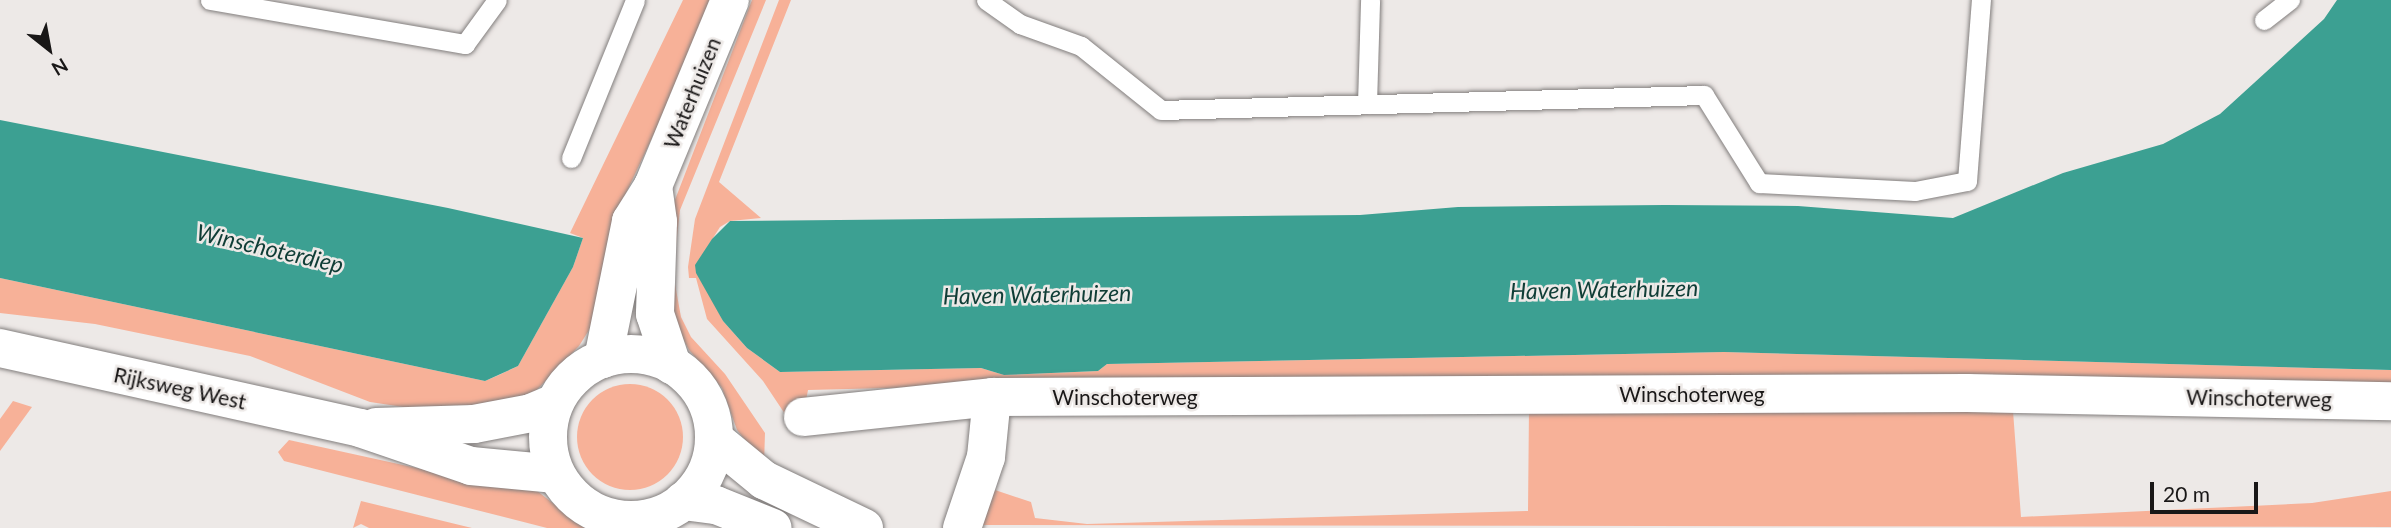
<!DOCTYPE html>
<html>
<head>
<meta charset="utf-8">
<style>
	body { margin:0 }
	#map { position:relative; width:2391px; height:528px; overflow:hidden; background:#ede9e7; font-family:Lato,sans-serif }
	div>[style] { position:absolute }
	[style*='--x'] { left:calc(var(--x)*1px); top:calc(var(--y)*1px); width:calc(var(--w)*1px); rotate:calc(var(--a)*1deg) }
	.green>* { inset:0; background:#f7b198 }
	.round { border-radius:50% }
	.water>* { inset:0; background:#3ca092 }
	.roads { filter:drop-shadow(0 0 2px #827e7d) drop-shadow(0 0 2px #827e7d) }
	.lane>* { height:19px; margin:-9.5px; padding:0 9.5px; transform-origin:9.5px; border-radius:9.5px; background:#fff }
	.street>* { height:38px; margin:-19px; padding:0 19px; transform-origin:19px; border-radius:19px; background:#fff }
	.secondary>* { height:38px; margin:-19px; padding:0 19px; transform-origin:19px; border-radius:19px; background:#fff }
	.secondary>.ring { margin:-19px; padding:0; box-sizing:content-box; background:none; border:38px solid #fff; border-radius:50% }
	span { translate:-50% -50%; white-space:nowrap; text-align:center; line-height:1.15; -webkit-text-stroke:5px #ede9e7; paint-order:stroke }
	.street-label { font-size:21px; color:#191717 }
	.water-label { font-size:23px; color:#0f3d36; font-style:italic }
	.north { position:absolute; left:14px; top:14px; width:70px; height:70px; -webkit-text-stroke:5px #ede9e7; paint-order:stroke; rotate:149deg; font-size:19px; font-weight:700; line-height:28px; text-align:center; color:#191717 }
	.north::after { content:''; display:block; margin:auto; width:24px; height:32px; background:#191717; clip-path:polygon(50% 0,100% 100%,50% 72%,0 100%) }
	.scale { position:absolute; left:2150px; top:482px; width:108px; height:32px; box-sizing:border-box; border:4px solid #191717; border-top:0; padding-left:9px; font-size:21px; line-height:24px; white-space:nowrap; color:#191717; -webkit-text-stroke:5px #ede9e7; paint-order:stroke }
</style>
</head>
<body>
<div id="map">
	<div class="green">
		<div style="clip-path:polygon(683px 0,710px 0,684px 70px,620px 206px,596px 319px,579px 346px,531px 396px,515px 404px,410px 408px,370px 402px,250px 356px,95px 324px,0 313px,0 278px,485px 381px,499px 375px,518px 366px,573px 267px,583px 238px,570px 233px)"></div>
		<div style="clip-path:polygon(752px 0,766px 0,680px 210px,673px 273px,681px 317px,691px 337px,725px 374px,765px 433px,764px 464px,737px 430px,722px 388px,689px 350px,672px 318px,673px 205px)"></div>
		<div style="clip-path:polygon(779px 0,791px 0,719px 182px,761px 218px,730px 221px,720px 227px,701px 257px,701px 276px,723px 321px,747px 348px,780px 372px,981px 368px,1004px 375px,1098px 371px,1107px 364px,1724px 352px,2391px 370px,2391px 390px,1044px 384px,808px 390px,804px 411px,785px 414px,763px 381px,707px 319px,696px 278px,689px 278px,688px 267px,695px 219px)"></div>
		<div class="round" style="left:577px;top:384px;width:106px;height:106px"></div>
		<div style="clip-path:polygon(13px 401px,32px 407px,0 451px,0 419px)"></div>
		<div style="clip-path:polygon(1529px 407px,2013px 411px,2021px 517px,2312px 503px,2391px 491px,2391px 527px,974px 525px,992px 489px,1031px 502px,1035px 518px,1087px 524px,1528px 511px)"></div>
		<div style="clip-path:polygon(289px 440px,435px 472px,532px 487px,585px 528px,547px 528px,284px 461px,278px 452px)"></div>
		<div style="clip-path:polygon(361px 501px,472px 528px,369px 528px,361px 524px,353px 528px)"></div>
	</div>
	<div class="water">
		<div style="clip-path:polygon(2337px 0,2391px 0,2391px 370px,1724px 352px,1107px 364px,1098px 371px,1004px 375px,981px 368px,780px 372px,747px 348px,723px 321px,696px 273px,695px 265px,712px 239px,730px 221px,1360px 215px,1458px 207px,1665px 205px,1798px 206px,1953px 218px,2063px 173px,2163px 144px,2220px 114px,2324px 19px)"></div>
		<div style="clip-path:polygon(0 120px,448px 208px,583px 238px,573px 267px,518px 366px,485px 381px,0 278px)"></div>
	</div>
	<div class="roads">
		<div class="lane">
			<div style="--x:210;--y:0;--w:259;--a:9.8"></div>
			<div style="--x:465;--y:44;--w:54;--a:-54"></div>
			<div style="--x:986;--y:0;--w:42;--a:35.2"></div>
			<div style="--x:1020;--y:24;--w:65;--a:19.8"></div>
			<div style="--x:1081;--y:46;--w:102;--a:38.7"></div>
			<div style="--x:1161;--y:110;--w:543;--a:-1.58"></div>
			<div style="--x:1704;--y:95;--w:104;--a:58"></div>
			<div style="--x:1759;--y:183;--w:156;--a:2.9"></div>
			<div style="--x:1915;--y:191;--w:53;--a:-10.9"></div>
			<div style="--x:1967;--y:181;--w:182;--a:-85.6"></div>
			<div style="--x:2264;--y:20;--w:33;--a:-38"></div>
			<div style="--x:1367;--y:104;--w:104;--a:-88.3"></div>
			<div style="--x:571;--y:158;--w:170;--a:-67.9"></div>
			<div style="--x:608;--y:528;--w:11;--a:-80"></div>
		</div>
		<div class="street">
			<div style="--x:803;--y:417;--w:190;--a:-6"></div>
			<div style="--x:992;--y:397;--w:975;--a:-0.24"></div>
			<div style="--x:1967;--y:393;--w:424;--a:1.1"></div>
			<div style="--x:962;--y:528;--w:75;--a:-71.3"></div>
			<div style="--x:986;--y:457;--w:60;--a:-84.3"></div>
		</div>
		<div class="secondary">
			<div style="--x:653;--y:186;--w:36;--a:82"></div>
			<div style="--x:658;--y:222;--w:92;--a:91.9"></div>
			<div style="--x:655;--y:314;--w:54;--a:71.6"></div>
			<div style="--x:0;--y:348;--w:369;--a:12.5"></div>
			<div style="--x:360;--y:428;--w:117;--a:18.9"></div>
			<div style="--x:471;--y:466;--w:85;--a:5.4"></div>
			<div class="ring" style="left:548px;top:354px;width:128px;height:128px"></div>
			<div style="--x:603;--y:359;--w:141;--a:-78.5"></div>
			<div style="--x:631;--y:221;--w:41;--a:-57.8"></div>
			<div style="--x:653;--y:186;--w:201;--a:-67.5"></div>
			<div style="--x:376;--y:427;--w:98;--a:-1.8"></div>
			<div style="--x:474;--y:424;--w:58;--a:-10.9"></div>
			<div style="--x:531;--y:413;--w:25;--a:-23"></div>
			<div style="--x:714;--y:439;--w:65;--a:39.4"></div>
			<div style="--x:764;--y:480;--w:111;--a:25.6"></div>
			<div style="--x:683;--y:501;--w:33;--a:7"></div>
			<div style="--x:716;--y:505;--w:61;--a:22"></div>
		</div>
	</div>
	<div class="street-label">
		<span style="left:692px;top:93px;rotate:-68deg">Waterhuizen</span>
		<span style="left:180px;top:388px;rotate:12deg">Rijksweg West</span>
		<span style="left:1692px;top:394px">Winschoterweg</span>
		<span style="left:1125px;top:397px">Winschoterweg</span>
		<span style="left:2259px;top:398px;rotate:1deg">Winschoterweg</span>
	</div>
	<div class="water-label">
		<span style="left:270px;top:248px;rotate:13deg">Winschoterdiep</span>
		<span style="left:1604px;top:289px;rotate:-1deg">Haven Waterhuizen</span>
		<span style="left:1037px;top:294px;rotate:-1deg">Haven Waterhuizen</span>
	</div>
	<div class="north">N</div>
	<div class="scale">20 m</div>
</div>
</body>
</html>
